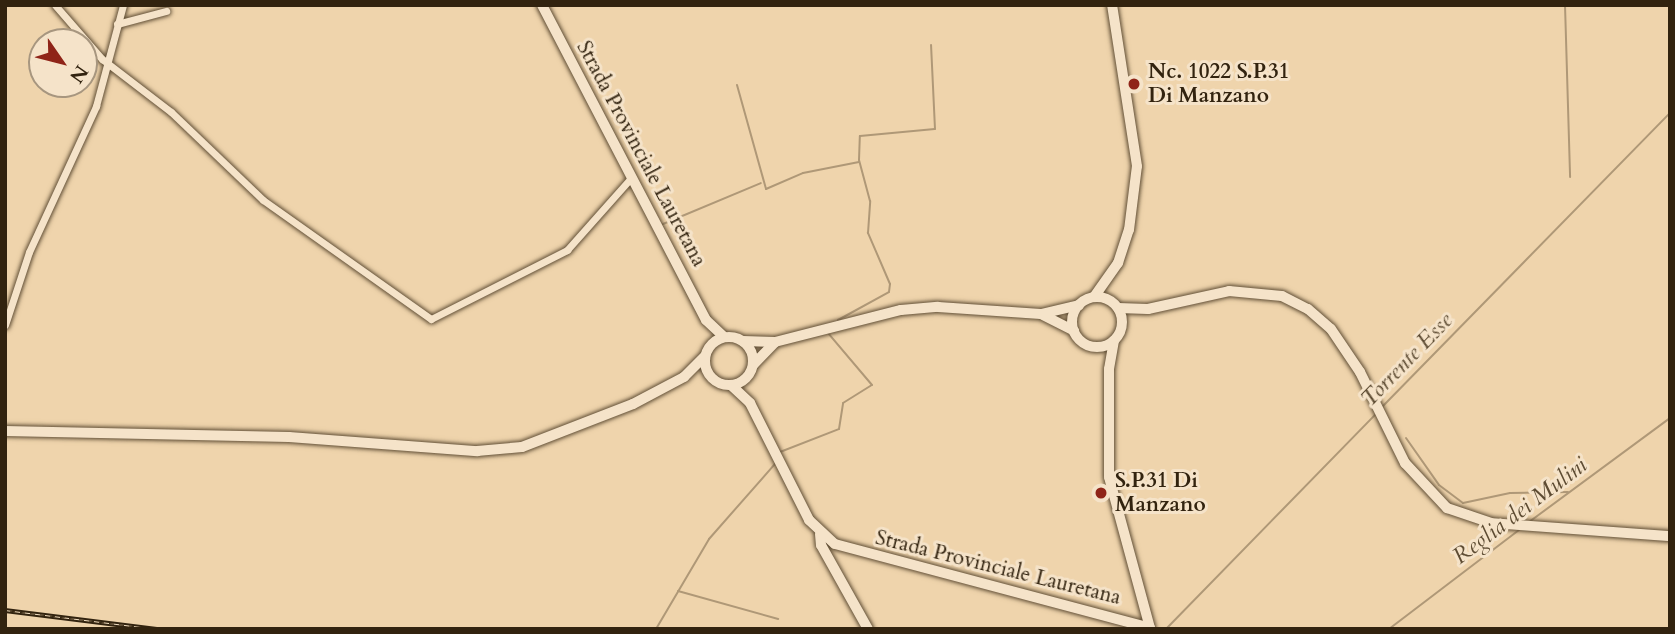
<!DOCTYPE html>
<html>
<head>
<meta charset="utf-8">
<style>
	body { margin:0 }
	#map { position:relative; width:1675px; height:634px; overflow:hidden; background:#efd4ac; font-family:Cardo,serif }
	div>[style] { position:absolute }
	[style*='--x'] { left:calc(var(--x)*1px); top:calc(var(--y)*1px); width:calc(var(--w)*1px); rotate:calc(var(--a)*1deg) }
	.stream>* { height:2px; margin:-1px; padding:0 1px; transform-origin:1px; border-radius:1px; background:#af9877 }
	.roads { filter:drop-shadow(0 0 2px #614f36) drop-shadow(0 0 2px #614f36) }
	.street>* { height:7px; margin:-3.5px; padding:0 3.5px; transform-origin:3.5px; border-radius:3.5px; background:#f5e3c9 }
	.secondary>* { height:10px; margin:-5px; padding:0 5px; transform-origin:5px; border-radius:5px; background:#f5e3c9 }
	.secondary>.ring { margin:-5px; padding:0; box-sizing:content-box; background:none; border:10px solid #f5e3c9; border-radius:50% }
	.rail>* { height:4.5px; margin-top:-2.25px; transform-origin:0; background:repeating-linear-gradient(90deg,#f5e3c9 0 5px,#32230f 0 10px); box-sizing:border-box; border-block:2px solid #32230f }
	.dots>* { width:19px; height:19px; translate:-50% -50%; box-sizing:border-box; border:4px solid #f5e3c9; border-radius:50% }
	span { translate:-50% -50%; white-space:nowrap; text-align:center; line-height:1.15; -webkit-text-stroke:6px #f5e3c9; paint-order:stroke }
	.poi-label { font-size:21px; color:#32230f; font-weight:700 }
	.left { translate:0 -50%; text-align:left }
	.street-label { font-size:21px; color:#32230f }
	.water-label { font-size:23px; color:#5e4c33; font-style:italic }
	.frame { position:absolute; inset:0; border:7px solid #32230f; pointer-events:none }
	.north { position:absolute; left:28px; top:28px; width:70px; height:70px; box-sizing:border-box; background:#f5e3c9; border:2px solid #a7967f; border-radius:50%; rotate:125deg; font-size:19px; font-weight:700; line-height:28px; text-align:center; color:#32230f }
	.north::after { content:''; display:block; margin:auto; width:24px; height:32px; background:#8f2418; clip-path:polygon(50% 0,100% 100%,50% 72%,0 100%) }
</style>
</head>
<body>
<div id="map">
	<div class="stream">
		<div style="--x:1565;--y:5;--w:172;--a:88.3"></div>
		<div style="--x:737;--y:85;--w:108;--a:74.4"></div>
		<div style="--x:766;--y:189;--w:40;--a:-23.4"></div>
		<div style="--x:803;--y:173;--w:57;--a:-11.1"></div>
		<div style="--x:663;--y:224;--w:106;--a:-22.7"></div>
		<div style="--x:838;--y:320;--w:58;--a:-28.8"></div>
		<div style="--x:889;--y:292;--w:8;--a:-83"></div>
		<div style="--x:890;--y:284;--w:56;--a:-113.3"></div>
		<div style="--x:868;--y:233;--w:32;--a:-86"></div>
		<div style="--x:870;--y:201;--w:42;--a:-105"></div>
		<div style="--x:859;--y:160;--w:24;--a:-88"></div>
		<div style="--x:860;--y:136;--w:75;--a:-5.3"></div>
		<div style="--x:935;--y:129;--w:84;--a:-92.7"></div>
		<div style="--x:1382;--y:407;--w:412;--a:-45.6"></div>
		<div style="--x:1406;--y:438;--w:57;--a:54.9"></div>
		<div style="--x:1439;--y:485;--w:30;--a:37"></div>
		<div style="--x:1463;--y:503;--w:48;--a:-12"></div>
		<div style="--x:1510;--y:493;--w:58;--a:-1"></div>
		<div style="--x:780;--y:452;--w:63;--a:-21.3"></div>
		<div style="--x:839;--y:429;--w:26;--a:-81"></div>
		<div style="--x:843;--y:403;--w:34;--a:-32"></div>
		<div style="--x:872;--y:385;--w:68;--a:-130.2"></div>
		<div style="--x:1529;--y:522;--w:175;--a:-36.4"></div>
		<div style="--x:678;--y:591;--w:104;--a:15.6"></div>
		<div style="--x:656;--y:629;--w:104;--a:-59.5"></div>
		<div style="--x:709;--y:539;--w:100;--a:-48.7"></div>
		<div style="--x:1166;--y:629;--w:301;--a:-45.7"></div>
		<div style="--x:1389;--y:629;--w:163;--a:-37.3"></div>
	</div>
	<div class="roads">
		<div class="street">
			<div style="--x:55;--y:5;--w:72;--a:49"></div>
			<div style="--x:102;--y:59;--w:87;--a:37.5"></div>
			<div style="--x:171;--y:112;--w:127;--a:43.7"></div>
			<div style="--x:263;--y:200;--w:206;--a:35.3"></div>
			<div style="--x:431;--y:319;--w:153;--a:-26.9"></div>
			<div style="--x:567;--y:250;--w:96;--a:-48.4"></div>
			<div style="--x:117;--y:24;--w:51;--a:-14.9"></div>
			<div style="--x:5;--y:325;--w:77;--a:-71.8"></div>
			<div style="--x:29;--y:252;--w:161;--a:-65.3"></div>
			<div style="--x:96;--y:106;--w:105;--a:-75"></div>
		</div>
		<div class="secondary">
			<div style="--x:542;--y:5;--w:355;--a:62.5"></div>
			<div style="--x:706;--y:320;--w:25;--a:43"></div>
			<div style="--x:1094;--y:297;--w:42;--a:-54.8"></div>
			<div style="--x:1118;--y:263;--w:35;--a:-72"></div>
			<div style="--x:1129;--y:230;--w:64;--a:-82.9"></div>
			<div style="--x:1137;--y:166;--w:163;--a:-98.8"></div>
			<div class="ring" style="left:1072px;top:297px;width:40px;height:40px"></div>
			<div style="--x:1118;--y:308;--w:30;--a:2"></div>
			<div style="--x:1148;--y:309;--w:83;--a:-12.5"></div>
			<div style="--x:1229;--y:291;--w:53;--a:5.4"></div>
			<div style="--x:1282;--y:296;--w:29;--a:27"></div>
			<div style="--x:1308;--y:309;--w:30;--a:41"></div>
			<div style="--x:1331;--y:329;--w:52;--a:56"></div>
			<div style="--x:1360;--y:372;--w:102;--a:63.7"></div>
			<div style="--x:1405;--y:463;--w:62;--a:47"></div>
			<div style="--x:1447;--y:508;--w:46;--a:18.8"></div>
			<div style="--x:1491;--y:523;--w:179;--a:4.2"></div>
			<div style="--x:1043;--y:315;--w:35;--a:27"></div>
			<div class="ring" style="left:705px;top:337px;width:38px;height:38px"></div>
			<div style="--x:743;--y:341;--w:32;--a:2"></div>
			<div style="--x:775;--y:342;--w:130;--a:-14.3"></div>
			<div style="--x:901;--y:310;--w:37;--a:-5"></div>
			<div style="--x:938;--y:307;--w:103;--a:3.9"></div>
			<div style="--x:1041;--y:314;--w:39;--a:-13"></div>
			<div style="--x:753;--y:365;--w:32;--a:-46"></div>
			<div style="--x:732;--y:386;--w:25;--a:43"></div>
			<div style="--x:750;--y:403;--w:131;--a:63.2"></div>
			<div style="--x:809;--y:520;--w:35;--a:43"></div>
			<div style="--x:835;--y:544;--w:326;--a:14.9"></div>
			<div style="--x:1150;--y:628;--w:156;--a:-105.2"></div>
			<div style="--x:1109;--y:477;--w:108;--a:-90"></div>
			<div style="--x:1109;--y:369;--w:29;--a:-80"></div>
			<div style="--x:5;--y:431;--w:284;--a:1.2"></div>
			<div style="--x:289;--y:437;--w:189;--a:4.3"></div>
			<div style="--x:477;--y:451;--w:45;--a:-5.1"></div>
			<div style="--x:522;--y:447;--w:119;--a:-21.2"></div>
			<div style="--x:633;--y:404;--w:58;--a:-27.9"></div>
			<div style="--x:684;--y:377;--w:30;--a:-45"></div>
			<div style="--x:820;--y:534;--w:11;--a:85"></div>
			<div style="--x:821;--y:545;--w:96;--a:60.8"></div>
		</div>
	</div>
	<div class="rail">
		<div style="--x:5;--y:610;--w:153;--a:7.1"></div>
	</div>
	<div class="dots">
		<div style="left:1134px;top:84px;background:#8f2418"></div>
		<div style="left:1101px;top:493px;background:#8f2418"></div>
	</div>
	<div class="poi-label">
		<span class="left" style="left:1148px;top:84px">Nc. 1022 S.P.31<br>Di Manzano</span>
		<span class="left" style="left:1115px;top:493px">S.P.31 Di<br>Manzano</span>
	</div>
	<div class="street-label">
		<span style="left:641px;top:154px;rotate:62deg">Strada Provinciale Lauretana</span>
		<span style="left:998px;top:568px;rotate:14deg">Strada Provinciale Lauretana</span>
	</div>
	<div class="water-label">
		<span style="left:1407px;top:360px;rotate:-46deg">Torrente Esse</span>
		<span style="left:1520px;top:511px;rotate:-37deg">Reglia dei Mulini</span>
	</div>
	<div class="frame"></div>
	<div class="north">N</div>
</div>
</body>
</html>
